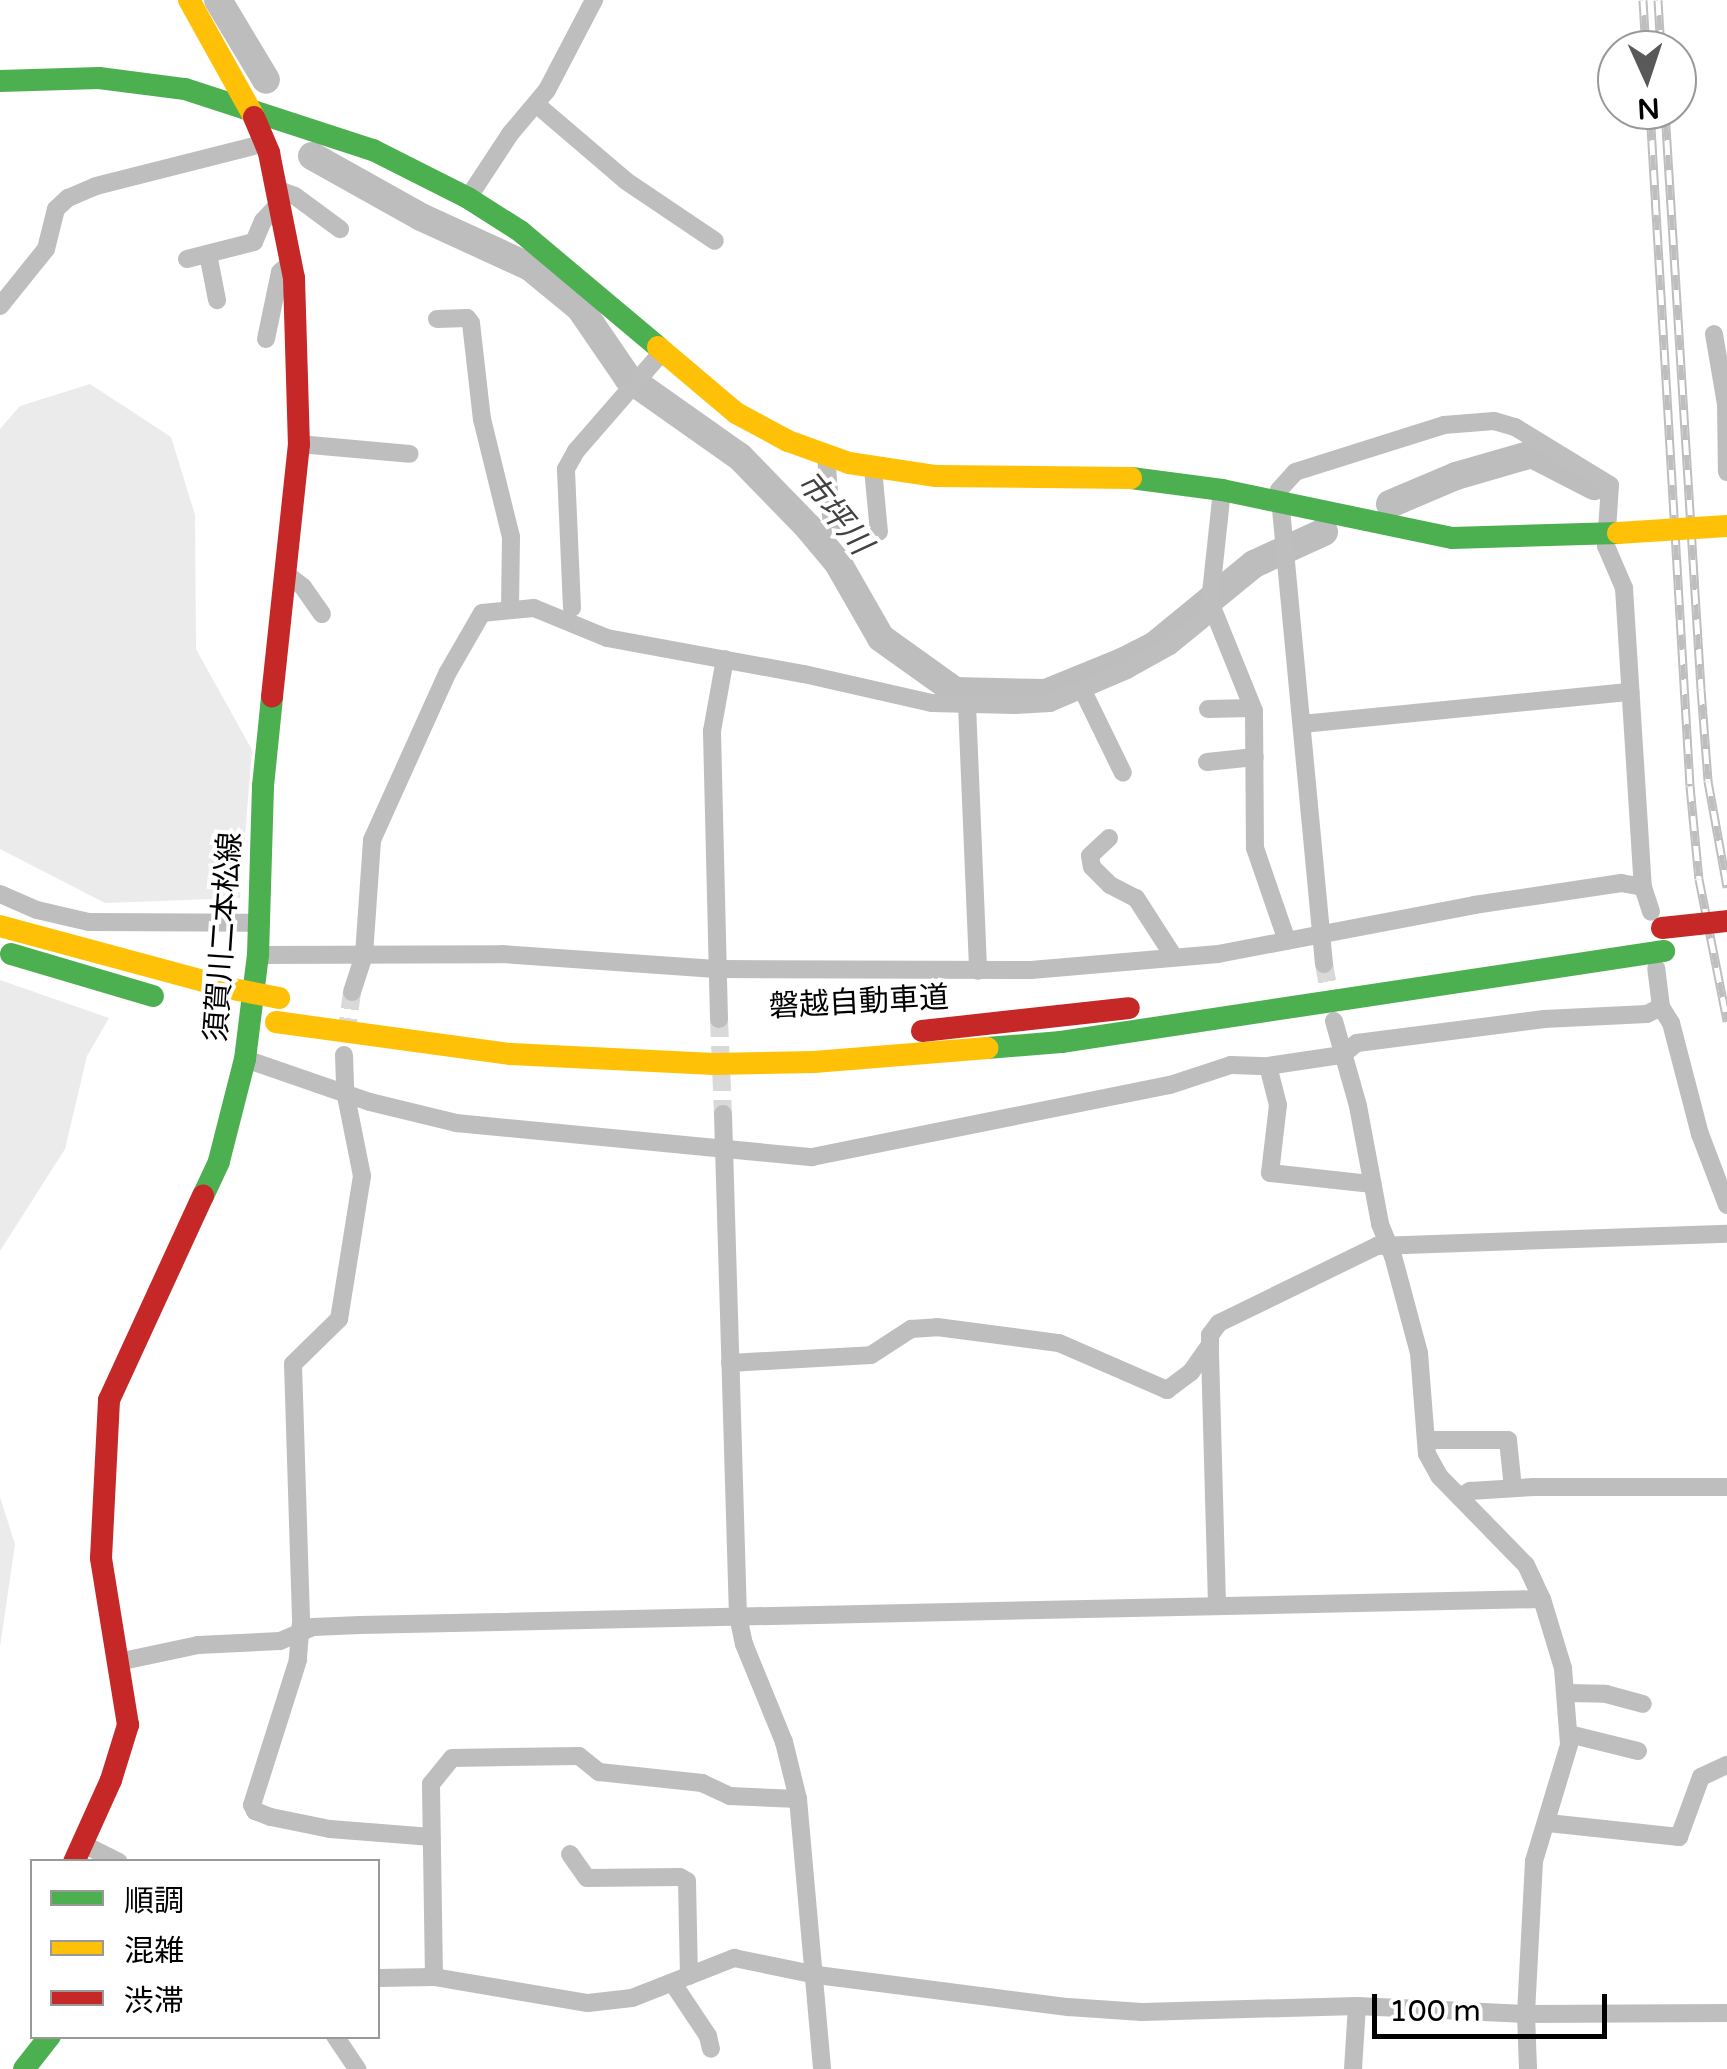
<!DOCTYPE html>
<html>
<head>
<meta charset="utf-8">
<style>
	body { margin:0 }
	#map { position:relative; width:1727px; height:2069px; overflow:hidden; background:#fff; font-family:"Varela Round","Noto Sans JP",sans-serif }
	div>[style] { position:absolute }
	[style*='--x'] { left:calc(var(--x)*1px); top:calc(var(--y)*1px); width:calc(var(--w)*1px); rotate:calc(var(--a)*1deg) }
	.green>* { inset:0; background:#ebebeb }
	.river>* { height:28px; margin:-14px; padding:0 14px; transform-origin:14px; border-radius:14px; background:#bdbdbd }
	.street-tunnel>* { height:18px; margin-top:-9px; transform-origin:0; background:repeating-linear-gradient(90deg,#d9d9d9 0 18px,transparent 0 27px) }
	.street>* { height:18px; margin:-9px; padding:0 9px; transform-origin:9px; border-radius:9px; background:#bebebe }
	.fast>* { height:22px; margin:-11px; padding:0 11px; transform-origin:11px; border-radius:11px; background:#4caf50 }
	.slow>* { height:22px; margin:-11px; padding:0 11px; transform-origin:11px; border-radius:11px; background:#ffc107 }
	.jam>* { height:22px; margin:-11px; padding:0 11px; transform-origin:11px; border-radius:11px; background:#c62828 }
	.rail>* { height:9px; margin-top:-4.5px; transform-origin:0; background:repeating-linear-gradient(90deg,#fff 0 15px,#bebebe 0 30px); box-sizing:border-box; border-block:2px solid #bebebe }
	.slow-bridge>* { height:22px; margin:-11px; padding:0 11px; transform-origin:11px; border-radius:11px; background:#ffc107 }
	.jam-bridge>* { height:22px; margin:-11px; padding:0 11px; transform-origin:11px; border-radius:11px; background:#c62828 }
	span { translate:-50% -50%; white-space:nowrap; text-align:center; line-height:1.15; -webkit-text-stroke:8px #fff; paint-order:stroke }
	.street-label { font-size:30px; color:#000 }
	.water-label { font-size:32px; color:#424242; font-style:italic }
	.legend { position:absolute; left:30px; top:1859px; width:350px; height:180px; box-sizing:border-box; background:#fff; border:2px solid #999; margin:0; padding:12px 18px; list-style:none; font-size:30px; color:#000 }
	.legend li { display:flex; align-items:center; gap:20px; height:50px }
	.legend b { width:50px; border:2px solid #999 }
	.north { position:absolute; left:1597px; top:30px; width:100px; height:100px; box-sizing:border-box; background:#fff; border:2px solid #999; border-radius:50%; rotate:177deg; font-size:28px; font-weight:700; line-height:40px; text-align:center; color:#000 }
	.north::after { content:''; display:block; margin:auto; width:35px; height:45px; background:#595959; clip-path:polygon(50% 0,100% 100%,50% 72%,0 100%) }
	.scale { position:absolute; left:1372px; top:1994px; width:235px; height:45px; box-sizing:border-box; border:5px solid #000; border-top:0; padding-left:12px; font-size:30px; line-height:35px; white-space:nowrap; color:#000; -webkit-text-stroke:8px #fff; paint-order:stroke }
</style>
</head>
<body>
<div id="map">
	<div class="green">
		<div style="clip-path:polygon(90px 384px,171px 437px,195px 515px,196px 649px,252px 750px,240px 898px,105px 903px,0 849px,0 429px,20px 406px)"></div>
		<div style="clip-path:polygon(0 980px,109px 1018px,87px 1056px,65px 1149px,0 1251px)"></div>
		<div style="clip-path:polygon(0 1497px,15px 1544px,0 1647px)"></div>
	</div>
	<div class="river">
		<div style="--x:218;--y:0;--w:93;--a:59"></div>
		<div style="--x:312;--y:156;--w:125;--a:29.2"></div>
		<div style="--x:421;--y:217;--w:120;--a:24.6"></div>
		<div style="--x:530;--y:267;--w:65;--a:39.4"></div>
		<div style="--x:580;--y:308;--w:85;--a:55.6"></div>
		<div style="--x:628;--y:378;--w:137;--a:35.2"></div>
		<div style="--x:740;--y:457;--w:98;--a:45.8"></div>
		<div style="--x:808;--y:527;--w:47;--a:50.2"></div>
		<div style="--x:838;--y:563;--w:86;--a:60.2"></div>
		<div style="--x:881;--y:638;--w:91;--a:35.6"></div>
		<div style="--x:955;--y:691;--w:91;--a:1.3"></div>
		<div style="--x:1046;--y:693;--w:84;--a:-22.3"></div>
		<div style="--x:1124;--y:661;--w:35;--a:-27"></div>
		<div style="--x:1155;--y:645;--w:128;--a:-39.3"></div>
		<div style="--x:1254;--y:564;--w:77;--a:-24.6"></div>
		<div style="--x:1390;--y:504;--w:72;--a:-23"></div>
		<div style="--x:1456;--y:476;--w:79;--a:-16.1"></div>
		<div style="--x:1532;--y:454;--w:70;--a:27.3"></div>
	</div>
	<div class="street-tunnel">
		<div style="--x:1324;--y:964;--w:45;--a:79.7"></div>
		<div style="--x:719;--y:1019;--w:95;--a:87.6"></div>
		<div style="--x:346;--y:1036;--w:44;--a:-82.2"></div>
	</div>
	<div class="street">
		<div style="--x:536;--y:104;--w:118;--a:40.5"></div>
		<div style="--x:626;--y:181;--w:107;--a:34"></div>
		<div style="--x:276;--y:189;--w:20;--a:20"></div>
		<div style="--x:295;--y:196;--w:56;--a:36.3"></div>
		<div style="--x:468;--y:198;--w:77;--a:-56.7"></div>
		<div style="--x:510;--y:134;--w:57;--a:-49.9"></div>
		<div style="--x:547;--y:90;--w:102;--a:-62.4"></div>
		<div style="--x:208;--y:254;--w:47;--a:78.9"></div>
		<div style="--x:187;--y:259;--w:69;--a:-14.2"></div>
		<div style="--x:254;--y:242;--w:23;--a:-67"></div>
		<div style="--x:263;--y:221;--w:23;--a:-47"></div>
		<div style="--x:0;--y:306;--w:73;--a:-51.1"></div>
		<div style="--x:46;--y:249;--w:41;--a:-76"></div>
		<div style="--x:56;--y:209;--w:16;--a:-43"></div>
		<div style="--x:68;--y:198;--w:30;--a:-23"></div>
		<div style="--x:96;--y:186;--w:175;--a:-14.2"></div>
		<div style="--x:437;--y:319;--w:30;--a:-2"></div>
		<div style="--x:467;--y:318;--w:6;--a:51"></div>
		<div style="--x:471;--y:323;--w:97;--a:83.5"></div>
		<div style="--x:482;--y:419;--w:122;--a:76.2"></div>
		<div style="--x:511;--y:537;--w:72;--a:90.8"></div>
		<div style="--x:1714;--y:334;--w:71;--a:80.3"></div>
		<div style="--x:1726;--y:404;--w:68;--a:89.2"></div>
		<div style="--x:266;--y:339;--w:68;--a:-78.2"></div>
		<div style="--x:280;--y:272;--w:14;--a:-39"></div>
		<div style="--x:299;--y:444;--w:111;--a:5.1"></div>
		<div style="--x:826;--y:456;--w:72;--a:85.2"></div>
		<div style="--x:873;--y:469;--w:63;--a:84.6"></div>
		<div style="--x:1222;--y:490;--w:113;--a:96.1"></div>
		<div style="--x:1210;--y:602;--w:118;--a:68"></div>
		<div style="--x:1254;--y:711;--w:137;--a:89.6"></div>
		<div style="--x:1255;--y:848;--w:98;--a:71"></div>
		<div style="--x:286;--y:574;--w:21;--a:37"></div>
		<div style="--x:303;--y:587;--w:33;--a:55"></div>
		<div style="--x:572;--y:608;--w:139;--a:-92.5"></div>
		<div style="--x:566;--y:469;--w:21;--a:-61"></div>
		<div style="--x:576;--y:451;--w:131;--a:-49"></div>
		<div style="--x:1082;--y:689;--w:93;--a:64"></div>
		<div style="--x:967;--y:705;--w:266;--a:87.6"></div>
		<div style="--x:1208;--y:709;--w:44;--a:-1.3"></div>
		<div style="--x:1302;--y:724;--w:330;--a:-5.6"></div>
		<div style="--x:1207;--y:762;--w:48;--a:-5.9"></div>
		<div style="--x:1109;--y:838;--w:26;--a:137"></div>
		<div style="--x:1090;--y:856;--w:11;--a:80"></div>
		<div style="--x:1092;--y:867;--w:25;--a:45"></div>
		<div style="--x:1110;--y:885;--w:29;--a:27"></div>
		<div style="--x:1136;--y:898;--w:70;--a:57.2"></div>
		<div style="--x:0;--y:894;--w:40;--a:23.4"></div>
		<div style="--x:37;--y:910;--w:53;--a:13"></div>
		<div style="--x:89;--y:922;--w:170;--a:0.3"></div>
		<div style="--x:258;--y:955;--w:244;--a:-0.2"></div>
		<div style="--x:502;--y:954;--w:218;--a:4"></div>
		<div style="--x:719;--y:969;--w:312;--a:0.2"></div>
		<div style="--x:1031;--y:970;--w:188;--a:-4.9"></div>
		<div style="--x:1218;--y:954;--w:261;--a:-10.8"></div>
		<div style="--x:1474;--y:905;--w:149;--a:-8.5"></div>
		<div style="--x:1621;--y:883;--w:22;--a:10"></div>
		<div style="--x:1643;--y:887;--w:26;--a:72"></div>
		<div style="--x:1324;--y:964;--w:476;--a:-95.4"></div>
		<div style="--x:1279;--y:490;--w:24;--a:-48"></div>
		<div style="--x:1295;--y:472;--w:156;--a:-17.5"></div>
		<div style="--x:1444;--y:425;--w:50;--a:-4.6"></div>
		<div style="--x:1494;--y:421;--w:22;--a:16"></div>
		<div style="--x:1515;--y:427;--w:111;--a:31.4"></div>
		<div style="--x:1610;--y:485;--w:61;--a:93.8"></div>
		<div style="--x:1606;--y:546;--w:46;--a:66.8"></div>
		<div style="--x:1624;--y:588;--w:300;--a:86.4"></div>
		<div style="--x:352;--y:992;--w:39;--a:-72"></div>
		<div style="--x:364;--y:955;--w:115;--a:-86"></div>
		<div style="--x:372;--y:840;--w:184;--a:-65.7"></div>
		<div style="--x:448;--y:672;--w:68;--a:-60"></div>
		<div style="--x:482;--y:613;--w:52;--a:-5.5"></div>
		<div style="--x:534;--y:608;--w:79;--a:22.3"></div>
		<div style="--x:607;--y:638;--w:200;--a:10.4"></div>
		<div style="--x:804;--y:674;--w:131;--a:12.8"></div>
		<div style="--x:932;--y:703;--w:82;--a:1.4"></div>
		<div style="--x:1014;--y:705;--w:36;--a:-3"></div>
		<div style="--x:1050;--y:703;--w:84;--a:-23.2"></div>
		<div style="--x:1127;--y:670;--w:49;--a:-29.2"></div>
		<div style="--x:1170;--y:646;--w:55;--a:-39.1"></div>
		<div style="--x:1661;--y:1007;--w:19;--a:58"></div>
		<div style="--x:1671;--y:1023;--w:115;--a:75.4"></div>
		<div style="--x:1700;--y:1134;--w:76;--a:69.2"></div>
		<div style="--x:719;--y:1019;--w:288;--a:-91.4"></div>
		<div style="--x:712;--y:731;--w:73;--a:-79.8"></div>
		<div style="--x:1334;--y:1021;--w:88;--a:74.2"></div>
		<div style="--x:1358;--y:1106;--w:120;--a:79.4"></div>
		<div style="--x:1380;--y:1224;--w:35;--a:68"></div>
		<div style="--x:1393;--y:1256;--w:100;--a:75"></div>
		<div style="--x:1419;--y:1353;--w:101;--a:85.5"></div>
		<div style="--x:1427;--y:1454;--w:25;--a:61"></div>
		<div style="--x:1439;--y:1476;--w:124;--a:45.7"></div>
		<div style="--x:1526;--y:1565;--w:38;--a:65"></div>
		<div style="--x:1542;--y:1599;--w:72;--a:73.1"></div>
		<div style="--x:1563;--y:1668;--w:77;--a:85.5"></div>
		<div style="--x:1569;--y:1745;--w:121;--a:106.8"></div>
		<div style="--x:1534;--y:1861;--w:153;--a:93"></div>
		<div style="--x:1526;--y:2014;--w:55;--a:87.9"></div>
		<div style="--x:344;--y:1055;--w:36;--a:88"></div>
		<div style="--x:345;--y:1091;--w:87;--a:78.7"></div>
		<div style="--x:362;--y:1176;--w:145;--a:99.1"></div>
		<div style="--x:339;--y:1319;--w:64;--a:135.6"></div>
		<div style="--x:293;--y:1364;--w:258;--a:88.2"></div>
		<div style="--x:301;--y:1622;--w:38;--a:95"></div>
		<div style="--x:298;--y:1660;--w:152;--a:107.6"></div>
		<div style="--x:252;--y:1805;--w:7;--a:63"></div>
		<div style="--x:255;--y:1811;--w:17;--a:21"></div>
		<div style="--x:271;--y:1817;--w:60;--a:11.5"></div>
		<div style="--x:330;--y:1829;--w:102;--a:4.5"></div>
		<div style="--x:245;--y:1059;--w:132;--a:19"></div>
		<div style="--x:370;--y:1102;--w:89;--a:13.7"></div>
		<div style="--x:456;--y:1123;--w:358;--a:5.5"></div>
		<div style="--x:812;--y:1157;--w:365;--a:-11.4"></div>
		<div style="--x:1170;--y:1085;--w:64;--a:-18.2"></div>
		<div style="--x:1231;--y:1065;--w:37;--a:2"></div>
		<div style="--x:1268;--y:1066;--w:75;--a:-8.5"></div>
		<div style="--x:1342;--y:1055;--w:19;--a:-39"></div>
		<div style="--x:1357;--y:1043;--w:189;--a:-7.3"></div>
		<div style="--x:1544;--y:1019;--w:103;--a:-2.8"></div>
		<div style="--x:1647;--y:1014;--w:16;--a:-27"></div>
		<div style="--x:1661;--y:1007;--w:39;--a:-97"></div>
		<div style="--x:1268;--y:1066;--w:40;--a:75.6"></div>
		<div style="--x:1278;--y:1105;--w:68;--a:96.7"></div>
		<div style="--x:1270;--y:1173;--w:103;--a:6.2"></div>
		<div style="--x:723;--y:1114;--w:502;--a:88.29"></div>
		<div style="--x:738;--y:1616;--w:29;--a:78"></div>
		<div style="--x:744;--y:1644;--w:106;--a:67.8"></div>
		<div style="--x:784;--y:1742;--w:59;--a:76.2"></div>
		<div style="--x:798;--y:1799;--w:271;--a:84.9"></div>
		<div style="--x:730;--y:1363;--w:141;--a:-3.2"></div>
		<div style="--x:871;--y:1355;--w:48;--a:-33"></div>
		<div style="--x:911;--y:1329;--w:26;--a:-4"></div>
		<div style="--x:937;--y:1327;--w:123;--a:7.5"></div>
		<div style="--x:1059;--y:1343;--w:118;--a:23.5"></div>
		<div style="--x:1167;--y:1390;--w:30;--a:-37"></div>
		<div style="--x:1191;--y:1372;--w:33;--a:-55"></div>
		<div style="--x:1427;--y:1440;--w:81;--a:0"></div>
		<div style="--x:1508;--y:1440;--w:48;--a:84.1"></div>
		<div style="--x:1460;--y:1497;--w:12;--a:-31"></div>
		<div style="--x:1470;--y:1491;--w:64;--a:-3.6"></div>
		<div style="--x:1534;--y:1487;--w:193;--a:0"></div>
		<div style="--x:1217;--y:1604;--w:257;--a:-91.6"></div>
		<div style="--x:1210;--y:1347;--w:12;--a:-90"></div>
		<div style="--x:1210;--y:1335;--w:15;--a:-53"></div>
		<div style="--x:1219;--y:1323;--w:176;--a:-26"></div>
		<div style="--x:1377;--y:1246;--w:350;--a:-2"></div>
		<div style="--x:118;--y:1662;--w:82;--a:-12"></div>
		<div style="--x:198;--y:1645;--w:82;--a:-2.8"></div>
		<div style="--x:280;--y:1641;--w:36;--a:-23"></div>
		<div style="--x:313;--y:1627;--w:47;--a:-2.4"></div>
		<div style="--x:360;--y:1625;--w:1182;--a:-1.26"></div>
		<div style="--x:1567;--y:1693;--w:39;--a:1"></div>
		<div style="--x:1606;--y:1694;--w:38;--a:15"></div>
		<div style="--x:1569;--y:1734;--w:71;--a:13.8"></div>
		<div style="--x:1548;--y:1823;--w:132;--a:6.1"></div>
		<div style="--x:1679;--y:1837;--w:64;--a:-69.9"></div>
		<div style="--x:1701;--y:1777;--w:29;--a:-25"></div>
		<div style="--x:81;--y:1843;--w:42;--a:26.6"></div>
		<div style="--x:570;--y:1854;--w:29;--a:55"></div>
		<div style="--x:587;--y:1878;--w:93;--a:-0.6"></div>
		<div style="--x:680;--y:1877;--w:8;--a:30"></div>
		<div style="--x:687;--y:1881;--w:95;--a:88.8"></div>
		<div style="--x:434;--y:1977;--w:193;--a:-90.9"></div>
		<div style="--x:431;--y:1784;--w:33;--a:-51"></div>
		<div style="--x:452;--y:1758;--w:127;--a:-0.9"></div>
		<div style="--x:579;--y:1756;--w:26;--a:39"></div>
		<div style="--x:599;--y:1772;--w:104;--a:6.1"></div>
		<div style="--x:702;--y:1783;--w:31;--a:25"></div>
		<div style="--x:730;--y:1796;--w:68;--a:2.5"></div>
		<div style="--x:378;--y:1978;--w:56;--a:-1"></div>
		<div style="--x:434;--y:1977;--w:156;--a:9.6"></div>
		<div style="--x:588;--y:2003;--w:44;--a:-6.5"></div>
		<div style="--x:632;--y:1998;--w:110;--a:-21.4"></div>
		<div style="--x:734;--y:1958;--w:85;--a:11.6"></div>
		<div style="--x:817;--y:1975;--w:253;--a:7.3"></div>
		<div style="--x:1068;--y:2007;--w:74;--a:3.9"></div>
		<div style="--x:1142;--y:2012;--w:215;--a:-1.6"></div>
		<div style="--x:1357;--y:2006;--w:169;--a:2.7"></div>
		<div style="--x:1526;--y:2014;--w:201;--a:-0.3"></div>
		<div style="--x:674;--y:1985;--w:61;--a:56.3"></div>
		<div style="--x:708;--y:2036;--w:13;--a:77"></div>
		<div style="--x:335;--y:2036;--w:40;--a:56"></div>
		<div style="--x:1353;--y:2069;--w:63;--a:-86.4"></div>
	</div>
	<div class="fast">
		<div style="--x:0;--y:81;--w:99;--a:-1.7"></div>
		<div style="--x:99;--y:78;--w:87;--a:7.3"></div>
		<div style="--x:185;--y:89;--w:198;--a:18"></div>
		<div style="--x:373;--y:150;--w:106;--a:26.8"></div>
		<div style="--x:468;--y:198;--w:62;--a:32.4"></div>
		<div style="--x:520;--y:231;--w:180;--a:40"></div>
		<div style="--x:1131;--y:478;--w:92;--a:7.5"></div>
		<div style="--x:1222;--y:490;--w:235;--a:11.8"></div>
		<div style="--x:1452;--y:538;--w:166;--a:-1.7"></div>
		<div style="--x:11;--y:954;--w:148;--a:16.5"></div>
		<div style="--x:987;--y:1048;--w:74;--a:-4.6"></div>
		<div style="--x:1061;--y:1042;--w:610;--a:-8.58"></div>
		<div style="--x:203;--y:1196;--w:38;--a:-65"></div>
		<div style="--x:219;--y:1161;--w:105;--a:-75.7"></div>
		<div style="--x:245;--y:1059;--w:105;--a:-82.9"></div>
		<div style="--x:258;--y:955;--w:169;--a:-88.3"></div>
		<div style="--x:263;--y:786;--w:89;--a:-84.2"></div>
		<div style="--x:24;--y:2069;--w:42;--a:-51.8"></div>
	</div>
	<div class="slow">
		<div style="--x:189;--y:0;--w:134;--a:60.9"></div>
		<div style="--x:658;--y:347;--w:102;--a:40.2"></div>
		<div style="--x:736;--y:413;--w:59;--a:28.3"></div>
		<div style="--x:788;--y:441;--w:65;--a:19.8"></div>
		<div style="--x:849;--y:463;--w:88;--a:8.5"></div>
		<div style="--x:936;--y:476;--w:195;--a:0.6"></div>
		<div style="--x:0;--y:926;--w:241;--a:15.1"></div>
		<div style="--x:276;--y:1022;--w:237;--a:7.8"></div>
		<div style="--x:511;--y:1054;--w:203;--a:2.8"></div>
		<div style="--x:714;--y:1064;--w:100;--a:-1.1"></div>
		<div style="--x:814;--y:1062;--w:174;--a:-4.6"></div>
	</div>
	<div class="jam">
		<div style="--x:254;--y:117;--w:39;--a:67"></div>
		<div style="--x:269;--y:153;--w:127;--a:78.7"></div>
		<div style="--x:294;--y:278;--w:166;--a:88.3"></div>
		<div style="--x:299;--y:444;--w:254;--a:96.1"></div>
		<div style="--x:922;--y:1031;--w:208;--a:-6.3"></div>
		<div style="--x:74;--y:1862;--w:90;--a:-65.7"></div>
		<div style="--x:111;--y:1780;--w:58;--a:-72.8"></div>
		<div style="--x:128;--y:1725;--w:169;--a:-99.2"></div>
		<div style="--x:101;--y:1558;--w:158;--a:-87.1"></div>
		<div style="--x:109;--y:1400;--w:225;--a:-65.3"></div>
	</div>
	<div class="rail">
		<div style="--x:1643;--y:0;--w:50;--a:86.6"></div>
		<div style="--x:1658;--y:0;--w:50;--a:86.6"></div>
		<div style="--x:1650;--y:110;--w:677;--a:86.61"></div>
		<div style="--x:1690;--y:786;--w:93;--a:84.5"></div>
		<div style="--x:1699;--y:879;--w:145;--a:78.8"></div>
		<div style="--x:1665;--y:110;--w:580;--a:86.44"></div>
		<div style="--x:1701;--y:689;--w:92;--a:85.6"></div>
		<div style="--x:1708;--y:781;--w:108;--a:79.8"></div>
	</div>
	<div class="slow-bridge">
		<div style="--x:1618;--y:533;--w:109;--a:-3.7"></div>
		<div style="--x:233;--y:989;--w:47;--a:11.1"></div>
	</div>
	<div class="jam-bridge">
		<div style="--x:1662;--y:928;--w:65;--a:-6.1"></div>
	</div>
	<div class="street-label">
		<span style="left:224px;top:937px;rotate:-86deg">須賀川二本松線</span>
		<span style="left:859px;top:1003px;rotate:-3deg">磐越自動車道</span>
	</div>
	<div class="water-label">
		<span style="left:834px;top:513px;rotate:51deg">市坪川</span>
	</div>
	<ul class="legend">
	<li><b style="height:12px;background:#4caf50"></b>順調</li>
	<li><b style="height:12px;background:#ffc107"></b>混雑</li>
	<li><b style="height:12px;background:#c62828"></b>渋滞</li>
	</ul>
	<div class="north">N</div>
	<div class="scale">100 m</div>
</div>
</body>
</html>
